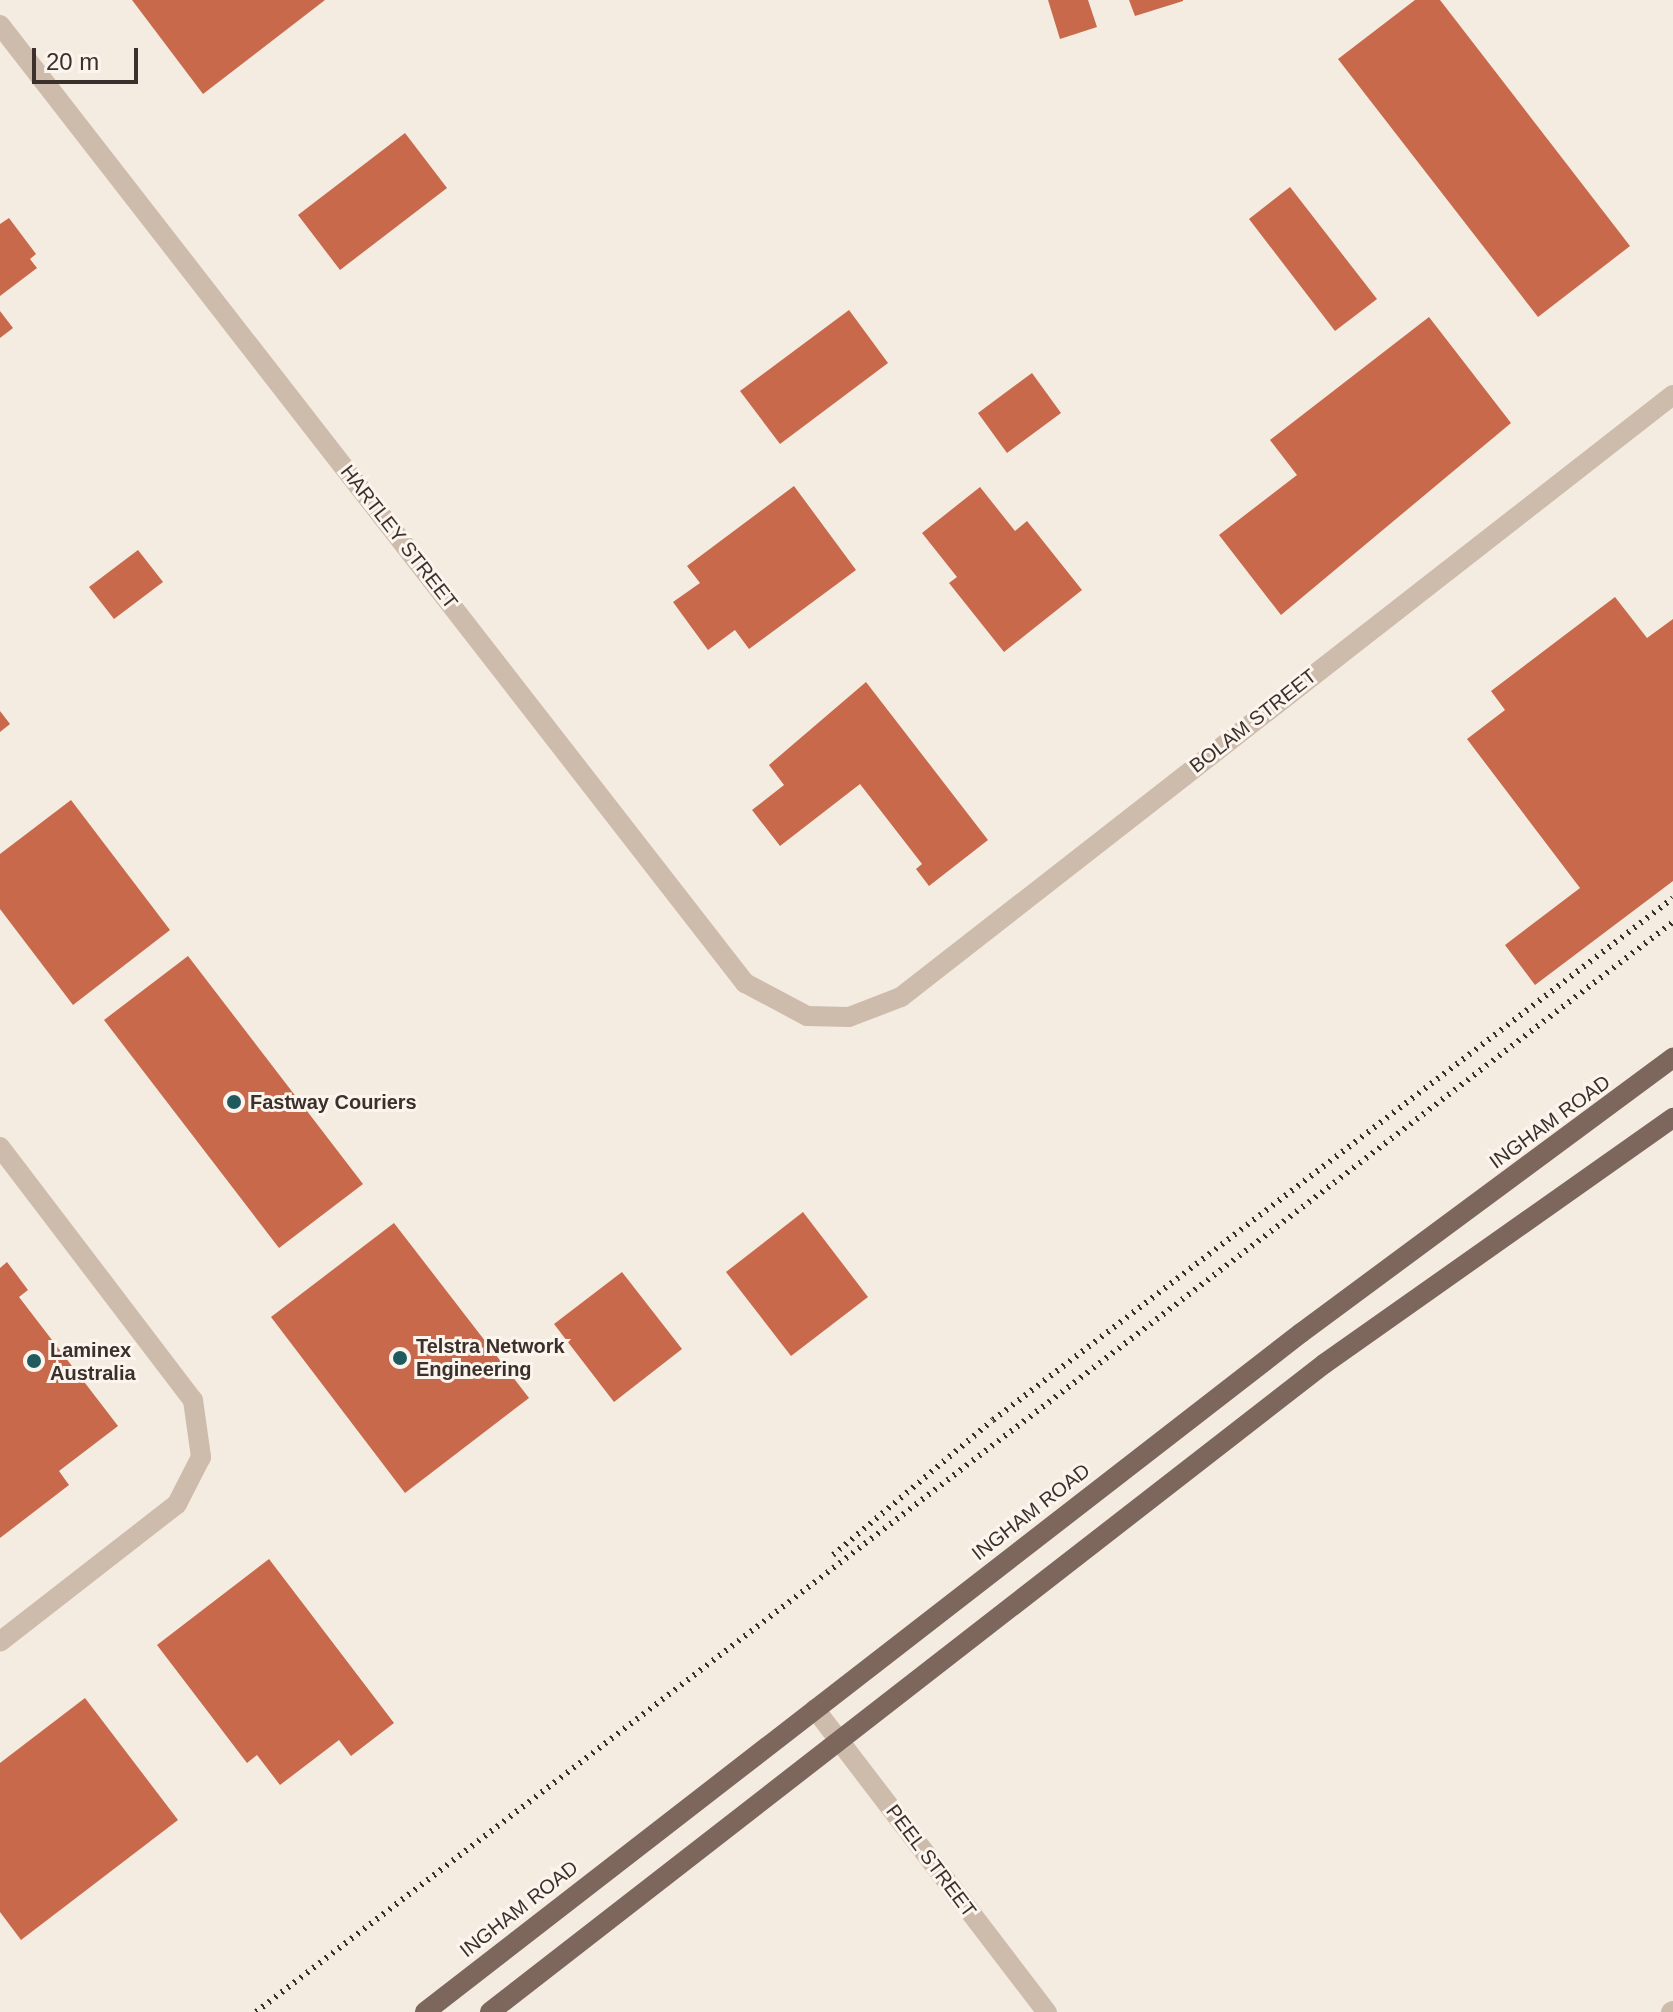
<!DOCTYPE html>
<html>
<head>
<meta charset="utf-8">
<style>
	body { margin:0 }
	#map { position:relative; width:1673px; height:2012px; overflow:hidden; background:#f4ebe1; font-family:Arial,sans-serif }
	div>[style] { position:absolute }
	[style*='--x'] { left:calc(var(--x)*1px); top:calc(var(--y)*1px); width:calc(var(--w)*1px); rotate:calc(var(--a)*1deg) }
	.building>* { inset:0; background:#c8694b }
	.minor>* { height:20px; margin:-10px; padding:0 10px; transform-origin:10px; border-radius:10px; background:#cdbbac }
	.major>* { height:20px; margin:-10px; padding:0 10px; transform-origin:10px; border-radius:10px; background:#7d675c }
	.rail>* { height:6px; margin-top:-3px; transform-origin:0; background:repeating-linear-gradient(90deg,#3b302b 0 2px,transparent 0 8px) }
	.dots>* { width:22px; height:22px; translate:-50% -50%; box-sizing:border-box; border:4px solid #fbf5ee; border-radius:50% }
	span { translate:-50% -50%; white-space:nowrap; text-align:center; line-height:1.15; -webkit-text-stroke:6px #fbf5ee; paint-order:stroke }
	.street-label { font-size:20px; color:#3b302b }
	.poi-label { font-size:20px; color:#3b302b; font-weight:700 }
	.left { translate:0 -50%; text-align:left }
	.scale { position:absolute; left:32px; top:48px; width:106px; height:36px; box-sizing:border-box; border:4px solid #3b302b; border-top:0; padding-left:10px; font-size:24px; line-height:28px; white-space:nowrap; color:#3b302b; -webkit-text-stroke:6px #fbf5ee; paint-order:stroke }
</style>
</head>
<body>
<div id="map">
	<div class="building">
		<div style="clip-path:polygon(132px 0,325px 0,203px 94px)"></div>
		<div style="clip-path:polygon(1048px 0,1088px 0,1097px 27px,1060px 39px)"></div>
		<div style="clip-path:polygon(1129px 0,1183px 0,1183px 1px,1135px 16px)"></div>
		<div style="clip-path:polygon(1415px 0,1440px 0,1630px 246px,1538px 317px,1338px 59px)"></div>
		<div style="clip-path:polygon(405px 133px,447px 188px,340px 270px,298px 215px)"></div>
		<div style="clip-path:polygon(1290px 187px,1377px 299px,1335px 331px,1249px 219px)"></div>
		<div style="clip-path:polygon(9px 218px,36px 254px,30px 259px,37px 268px,0 296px,0 224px)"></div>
		<div style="clip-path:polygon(849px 310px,888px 363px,780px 444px,740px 391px)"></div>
		<div style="clip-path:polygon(0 311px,13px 328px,0 338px)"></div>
		<div style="clip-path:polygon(1429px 317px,1511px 423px,1281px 615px,1219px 535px,1297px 475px,1270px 440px)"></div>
		<div style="clip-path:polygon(1032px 373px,1061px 413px,1007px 453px,978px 413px)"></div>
		<div style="clip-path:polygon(794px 486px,856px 570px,749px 649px,735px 630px,708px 650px,673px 602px,700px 583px,687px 566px)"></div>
		<div style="clip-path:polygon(980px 487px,1015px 531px,1027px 521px,1082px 590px,1004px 652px,949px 583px,957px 577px,922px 533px)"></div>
		<div style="clip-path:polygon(138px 550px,163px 582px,114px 619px,89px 587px)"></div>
		<div style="clip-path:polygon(1615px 597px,1647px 638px,1673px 619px,1673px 881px,1535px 985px,1505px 945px,1580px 888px,1467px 739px,1505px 710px,1491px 691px)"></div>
		<div style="clip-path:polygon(866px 682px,988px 840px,929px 886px,916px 869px,922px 864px,860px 784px,780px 846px,752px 810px,784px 785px,769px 765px)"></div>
		<div style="clip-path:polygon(0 711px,10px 724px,0 732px)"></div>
		<div style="clip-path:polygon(71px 800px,170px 930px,73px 1005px,0 909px,0 854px)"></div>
		<div style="clip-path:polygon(188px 956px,363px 1184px,279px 1248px,104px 1020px)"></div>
		<div style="clip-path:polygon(803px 1212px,868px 1297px,791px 1356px,726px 1272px)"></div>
		<div style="clip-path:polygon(394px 1223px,529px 1398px,405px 1493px,271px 1317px)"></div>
		<div style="clip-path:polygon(7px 1262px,28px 1290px,19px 1297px,118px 1426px,59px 1471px,69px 1485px,0 1538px,0 1268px)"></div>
		<div style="clip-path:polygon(622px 1272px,682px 1349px,614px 1402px,554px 1324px)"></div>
		<div style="clip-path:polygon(269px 1559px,394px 1723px,351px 1756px,339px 1740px,280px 1785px,257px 1755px,247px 1763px,157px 1645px)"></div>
		<div style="clip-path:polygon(85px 1698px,178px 1820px,21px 1940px,0 1912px,0 1763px)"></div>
	</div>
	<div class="minor">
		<div style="--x:0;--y:25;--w:1214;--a:52.13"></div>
		<div style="--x:745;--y:983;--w:70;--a:28"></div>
		<div style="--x:807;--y:1016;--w:42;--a:1.4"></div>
		<div style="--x:849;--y:1017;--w:56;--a:-21"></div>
		<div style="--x:901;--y:997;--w:979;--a:-37.95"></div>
		<div style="--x:0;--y:1147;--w:318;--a:52.7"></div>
		<div style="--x:193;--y:1400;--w:58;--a:82"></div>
		<div style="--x:201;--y:1457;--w:53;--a:117.1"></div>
		<div style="--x:177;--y:1504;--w:224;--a:142.1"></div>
		<div style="--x:815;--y:1709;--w:382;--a:52.6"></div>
		<div style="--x:1671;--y:2012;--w:2;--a:-27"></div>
	</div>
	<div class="major">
		<div style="--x:425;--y:2012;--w:1108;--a:-37.78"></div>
		<div style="--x:1301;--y:1333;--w:463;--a:-36.5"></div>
		<div style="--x:490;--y:2012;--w:1056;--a:-37.85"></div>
		<div style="--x:1324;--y:1364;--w:427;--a:-35.2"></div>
	</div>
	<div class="rail">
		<div style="--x:833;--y:1555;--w:209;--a:-40.2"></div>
		<div style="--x:993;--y:1420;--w:857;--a:-37.51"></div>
		<div style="--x:256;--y:2012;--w:1788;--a:-37.57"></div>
	</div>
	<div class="dots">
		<div style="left:234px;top:1102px;background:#1f5a5e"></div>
		<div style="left:400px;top:1358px;background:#1f5a5e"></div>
		<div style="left:34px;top:1361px;background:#1f5a5e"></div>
	</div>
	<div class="street-label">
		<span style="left:399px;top:537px;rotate:52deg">HARTLEY STREET</span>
		<span style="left:1253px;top:721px;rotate:-38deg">BOLAM STREET</span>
		<span style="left:1550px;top:1122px;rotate:-36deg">INGHAM ROAD</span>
		<span style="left:1031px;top:1512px;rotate:-38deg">INGHAM ROAD</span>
		<span style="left:931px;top:1861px;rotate:53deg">PEEL STREET</span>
		<span style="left:519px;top:1909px;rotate:-38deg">INGHAM ROAD</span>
	</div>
	<div class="poi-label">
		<span class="left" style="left:250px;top:1102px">Fastway Couriers</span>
		<span class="left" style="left:416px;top:1358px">Telstra Network<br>Engineering</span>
		<span class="left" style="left:50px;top:1362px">Laminex<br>Australia</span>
	</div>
	<div class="scale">20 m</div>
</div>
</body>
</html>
